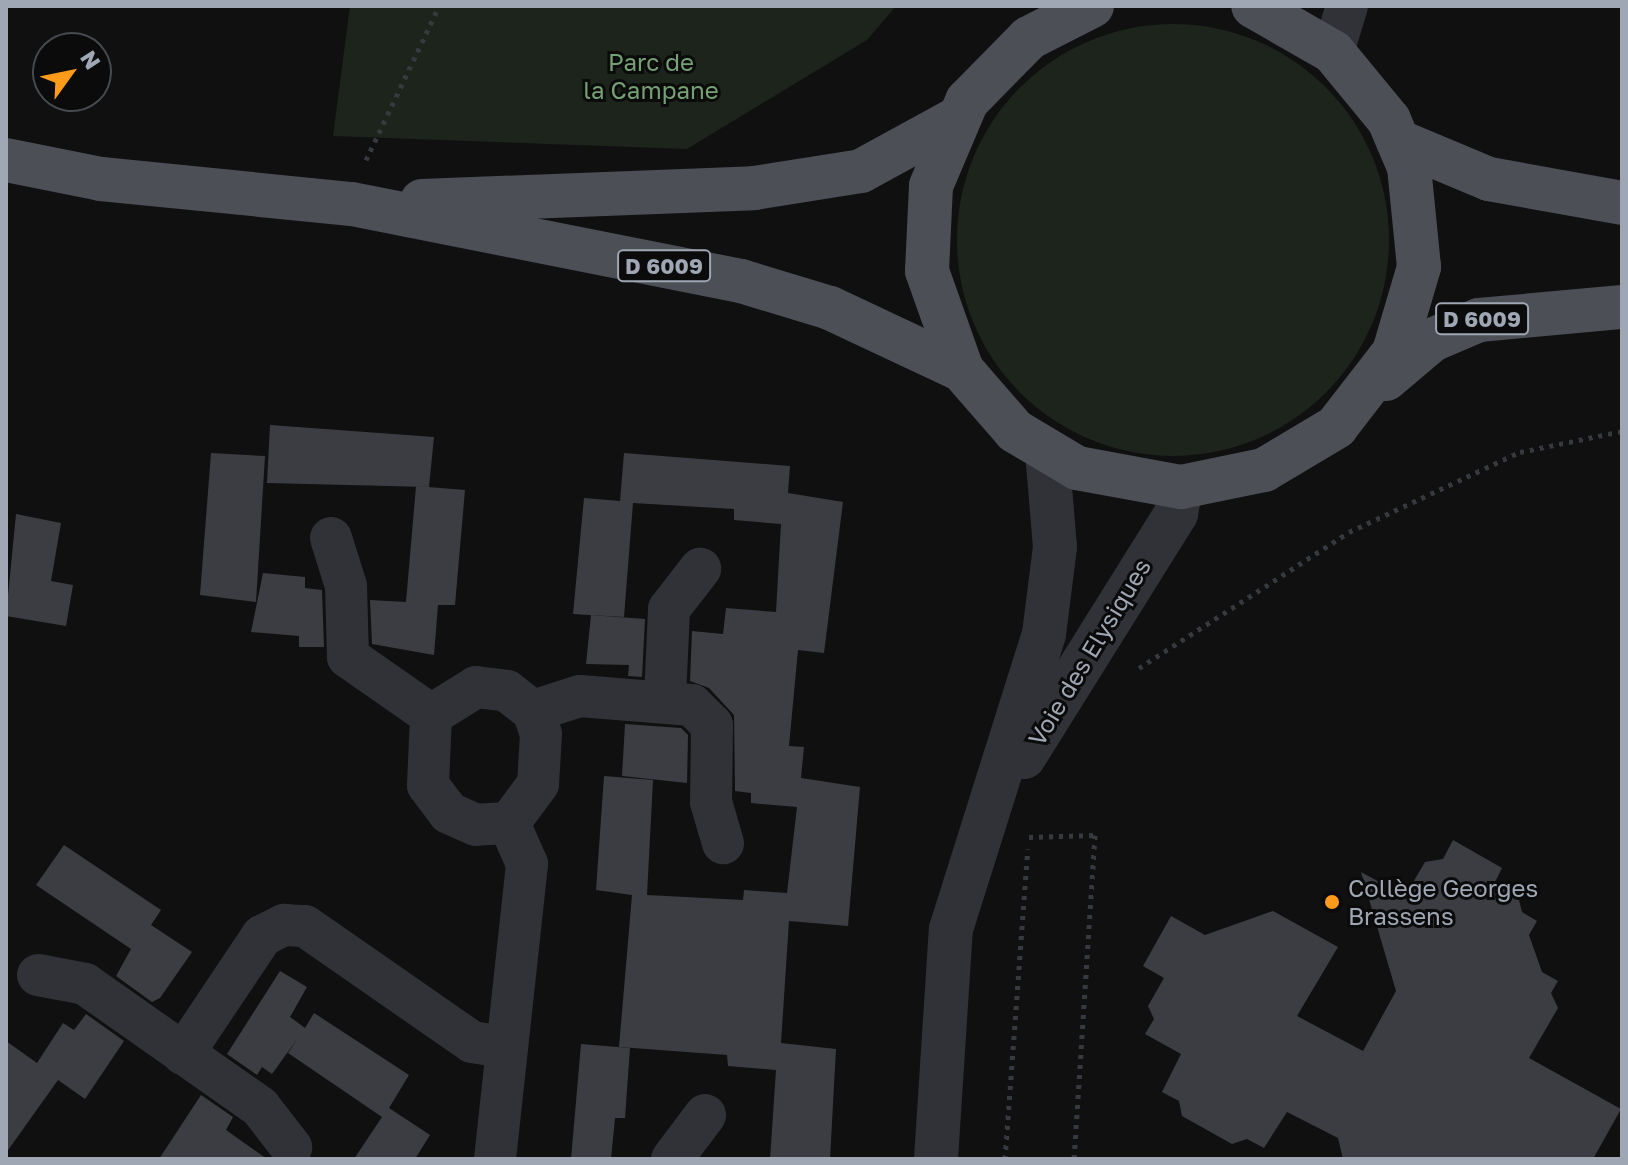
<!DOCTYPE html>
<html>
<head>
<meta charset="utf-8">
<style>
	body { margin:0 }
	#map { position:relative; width:1628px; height:1165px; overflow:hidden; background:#101011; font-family:"Golos Text",sans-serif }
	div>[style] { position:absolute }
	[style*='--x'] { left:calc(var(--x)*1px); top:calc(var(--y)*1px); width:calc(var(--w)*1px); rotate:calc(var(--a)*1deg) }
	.green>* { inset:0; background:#1c241c }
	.round { border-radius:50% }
	.building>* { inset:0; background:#3b3d42 }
	.path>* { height:5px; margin-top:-2.5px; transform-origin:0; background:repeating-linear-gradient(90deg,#36393e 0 4px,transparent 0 10px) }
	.minor>* { height:42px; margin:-21px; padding:0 21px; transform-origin:21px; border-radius:21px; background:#303237 }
	.tertiary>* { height:44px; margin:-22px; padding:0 22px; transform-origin:22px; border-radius:22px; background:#303237 }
	.primary>* { height:44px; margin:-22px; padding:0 22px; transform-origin:22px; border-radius:22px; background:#4c4f56 }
	.dots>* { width:22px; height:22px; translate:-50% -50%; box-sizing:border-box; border:4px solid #0b0b0c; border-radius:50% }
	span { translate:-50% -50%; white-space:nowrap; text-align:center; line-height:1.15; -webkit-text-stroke:6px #0b0b0c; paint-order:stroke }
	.shield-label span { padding:2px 6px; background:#0b0b0c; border:2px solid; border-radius:6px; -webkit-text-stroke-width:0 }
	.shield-label { font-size:22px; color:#9fa7b4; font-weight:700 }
	.park-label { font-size:24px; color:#76a174 }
	.street-label { font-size:24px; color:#9fa7b4 }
	.poi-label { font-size:24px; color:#9fa7b4 }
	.left { translate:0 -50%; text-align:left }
	.frame { position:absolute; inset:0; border:8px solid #9fa7b4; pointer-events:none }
	.north { position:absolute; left:32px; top:32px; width:80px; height:80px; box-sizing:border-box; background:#0b0b0c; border:2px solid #46494f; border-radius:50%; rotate:57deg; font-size:22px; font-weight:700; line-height:32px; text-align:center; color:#9fa7b4 }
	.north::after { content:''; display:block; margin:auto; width:28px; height:36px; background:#ff9b1a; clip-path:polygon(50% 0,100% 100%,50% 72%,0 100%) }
</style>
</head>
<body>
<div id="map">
	<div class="green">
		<div style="clip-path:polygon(350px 6px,896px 6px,867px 40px,687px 149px,333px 136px)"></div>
		<div class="round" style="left:957px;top:24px;width:432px;height:432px"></div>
	</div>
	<div class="building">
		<div style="clip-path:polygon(270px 425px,434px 437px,429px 487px,267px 483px)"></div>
		<div style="clip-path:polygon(211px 453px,265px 456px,256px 602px,200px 595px)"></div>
		<div style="clip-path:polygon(624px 453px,790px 466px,788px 493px,843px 502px,824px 653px,798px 650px,789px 746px,804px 747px,801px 778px,860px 787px,848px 926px,789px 921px,781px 1043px,836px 1049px,830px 1159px,770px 1159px,776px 1070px,728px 1066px,727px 1055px,619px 1047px,632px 895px,596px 890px,604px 776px,653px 780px,647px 895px,743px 900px,744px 890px,787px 893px,797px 807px,751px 803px,751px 793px,735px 791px,734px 715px,709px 688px,690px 681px,692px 631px,723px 634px,726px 608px,776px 612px,781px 524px,734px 520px,734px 509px,633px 503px,624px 617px,573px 614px,584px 498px,620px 501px)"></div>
		<div style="clip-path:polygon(416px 486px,465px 490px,455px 605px,438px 605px,434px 655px,372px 644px,370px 600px,406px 602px)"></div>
		<div style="clip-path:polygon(16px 514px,61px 523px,51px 581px,73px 585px,66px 626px,6px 616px)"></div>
		<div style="clip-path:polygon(263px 573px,305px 577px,305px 588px,322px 590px,324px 647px,299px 647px,299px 636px,251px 632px)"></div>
		<div style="clip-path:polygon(591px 615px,645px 619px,642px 677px,628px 676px,629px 665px,586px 664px)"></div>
		<div style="clip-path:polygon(625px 724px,681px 728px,688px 735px,687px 783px,622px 776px)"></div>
		<div style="clip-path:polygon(1453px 840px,1502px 868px,1494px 884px,1518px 896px,1522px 912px,1537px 921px,1529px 935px,1542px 972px,1558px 981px,1551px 993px,1558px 1008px,1529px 1058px,1621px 1109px,1593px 1159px,1343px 1159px,1338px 1138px,1287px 1112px,1264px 1148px,1247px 1139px,1232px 1144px,1182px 1116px,1179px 1101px,1162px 1092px,1181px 1054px,1145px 1034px,1154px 1019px,1148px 1006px,1164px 978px,1143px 966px,1171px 916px,1205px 935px,1273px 911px,1338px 947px,1297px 1016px,1363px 1051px,1396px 991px,1361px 872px,1405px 896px,1425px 862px,1443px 859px)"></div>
		<div style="clip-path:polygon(64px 845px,161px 910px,151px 925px,192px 952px,160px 998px,152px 1002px,116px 976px,131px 949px,36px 885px)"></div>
		<div style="clip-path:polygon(280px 971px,307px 987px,290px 1017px,305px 1028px,314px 1013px,409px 1075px,389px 1108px,430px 1135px,415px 1159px,354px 1159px,382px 1117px,288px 1053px,298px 1038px,272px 1074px,262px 1067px,257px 1075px,227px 1054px)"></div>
		<div style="clip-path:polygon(86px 1014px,124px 1041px,85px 1099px,58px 1080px,6px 1153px,6px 1041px,37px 1063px,63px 1023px,74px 1030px)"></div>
		<div style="clip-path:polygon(581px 1044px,630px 1048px,625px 1118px,615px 1118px,611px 1159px,571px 1159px)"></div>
		<div style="clip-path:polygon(201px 1095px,233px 1117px,226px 1130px,267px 1159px,159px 1159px)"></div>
	</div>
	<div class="path">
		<div style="--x:366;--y:160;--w:170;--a:-64.6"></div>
		<div style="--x:1139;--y:668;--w:250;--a:-32.9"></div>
		<div style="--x:1349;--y:532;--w:189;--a:-25.1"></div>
		<div style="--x:1520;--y:452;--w:104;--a:-11.6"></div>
		<div style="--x:1029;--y:837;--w:66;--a:-1.7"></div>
		<div style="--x:1095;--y:835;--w:325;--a:93.7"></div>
		<div style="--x:1005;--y:1159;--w:311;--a:-85.8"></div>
	</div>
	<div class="minor">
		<div style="--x:1333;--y:52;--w:48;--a:-73.1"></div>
		<div style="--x:331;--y:538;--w:50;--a:72.6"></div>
		<div style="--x:346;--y:586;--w:71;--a:88.4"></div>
		<div style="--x:348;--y:657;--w:101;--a:34.9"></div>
		<div style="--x:476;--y:687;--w:31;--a:7"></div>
		<div style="--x:507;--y:691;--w:33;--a:38"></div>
		<div style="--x:533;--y:711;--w:24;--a:71"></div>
		<div style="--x:541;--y:734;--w:50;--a:93.4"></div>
		<div style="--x:538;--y:784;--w:49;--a:126.6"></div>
		<div style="--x:509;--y:823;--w:33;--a:177"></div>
		<div style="--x:476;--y:825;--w:30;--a:-156"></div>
		<div style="--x:449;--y:813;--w:35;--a:-127"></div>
		<div style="--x:428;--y:785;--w:70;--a:-87.5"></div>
		<div style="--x:431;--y:715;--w:53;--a:-31.9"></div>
		<div style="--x:665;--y:698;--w:89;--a:-87.4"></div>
		<div style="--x:669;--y:609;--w:51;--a:-52.2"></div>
		<div style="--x:533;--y:711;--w:49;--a:-17.7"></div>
		<div style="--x:580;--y:696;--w:112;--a:4.6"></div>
		<div style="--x:692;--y:705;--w:28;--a:45"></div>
		<div style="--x:712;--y:725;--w:77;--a:90.7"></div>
		<div style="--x:711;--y:802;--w:43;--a:73.7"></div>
		<div style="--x:38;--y:975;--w:48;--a:10.8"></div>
		<div style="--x:85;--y:984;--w:214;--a:35.1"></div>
		<div style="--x:260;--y:1107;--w:51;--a:52.2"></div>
		<div style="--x:183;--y:1054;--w:142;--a:-56.2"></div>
		<div style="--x:262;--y:936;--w:25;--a:-27"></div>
		<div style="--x:284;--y:925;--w:21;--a:3"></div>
		<div style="--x:305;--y:926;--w:203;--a:34.8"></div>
		<div style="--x:472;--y:1042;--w:32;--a:9"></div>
		<div style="--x:495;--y:1159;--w:297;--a:-83.8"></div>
		<div style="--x:527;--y:864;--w:45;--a:-113.7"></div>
		<div style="--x:672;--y:1159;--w:55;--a:-53.1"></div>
	</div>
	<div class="tertiary">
		<div style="--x:1024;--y:757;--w:287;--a:-58"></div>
		<div style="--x:1176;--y:514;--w:27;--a:-80"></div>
		<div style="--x:936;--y:1159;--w:230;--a:-86.3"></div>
		<div style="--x:951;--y:929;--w:309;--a:-72.5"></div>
		<div style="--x:1044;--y:634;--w:88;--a:-82.8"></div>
		<div style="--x:1055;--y:547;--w:95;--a:-94.8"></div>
	</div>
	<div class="primary">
		<div style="--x:1092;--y:6;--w:71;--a:153.1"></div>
		<div style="--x:1029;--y:38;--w:88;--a:134.5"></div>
		<div style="--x:967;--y:101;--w:92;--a:113"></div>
		<div style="--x:931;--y:186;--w:85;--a:92.7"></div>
		<div style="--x:927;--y:271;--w:105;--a:70.5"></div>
		<div style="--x:962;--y:370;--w:81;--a:49"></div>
		<div style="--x:1015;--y:431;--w:72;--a:30.8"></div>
		<div style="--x:1077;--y:468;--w:106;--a:10.4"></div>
		<div style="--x:1181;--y:487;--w:85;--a:-11.6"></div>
		<div style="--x:1264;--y:470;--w:84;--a:-30.8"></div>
		<div style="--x:1336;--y:427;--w:95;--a:-52.3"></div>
		<div style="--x:1394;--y:352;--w:89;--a:-73.6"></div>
		<div style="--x:1419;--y:267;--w:100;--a:-95.7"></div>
		<div style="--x:1409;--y:167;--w:51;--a:-113.1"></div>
		<div style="--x:1389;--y:120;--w:88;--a:-129.5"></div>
		<div style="--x:1333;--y:52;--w:92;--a:-150.1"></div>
		<div style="--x:1398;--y:141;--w:99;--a:22.7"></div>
		<div style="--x:1489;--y:179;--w:135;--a:10.2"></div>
		<div style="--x:6;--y:160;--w:97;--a:11.3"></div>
		<div style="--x:101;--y:179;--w:252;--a:5.7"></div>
		<div style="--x:352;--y:204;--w:397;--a:11.2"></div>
		<div style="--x:741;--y:281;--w:93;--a:16.9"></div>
		<div style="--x:830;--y:308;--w:146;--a:25.2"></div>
		<div style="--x:422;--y:201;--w:332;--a:-2.2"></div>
		<div style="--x:754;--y:188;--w:108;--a:-9"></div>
		<div style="--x:861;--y:171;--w:111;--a:-28.7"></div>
		<div style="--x:1386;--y:379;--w:60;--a:-40.3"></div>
		<div style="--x:1432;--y:340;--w:51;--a:-23.1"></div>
		<div style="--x:1479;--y:320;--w:144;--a:-5.2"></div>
	</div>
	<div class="dots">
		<div style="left:1332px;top:902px;background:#ff9b1a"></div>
	</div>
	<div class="shield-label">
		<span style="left:664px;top:266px">D 6009</span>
		<span style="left:1482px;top:319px">D 6009</span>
	</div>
	<div class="park-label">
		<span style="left:651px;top:76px">Parc de<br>la Campane</span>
	</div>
	<div class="street-label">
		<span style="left:1089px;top:652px;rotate:-59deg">Voie des Elysiques</span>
	</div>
	<div class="poi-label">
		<span class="left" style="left:1348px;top:902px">Collège Georges<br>Brassens</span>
	</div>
	<div class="frame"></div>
	<div class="north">N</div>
</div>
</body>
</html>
